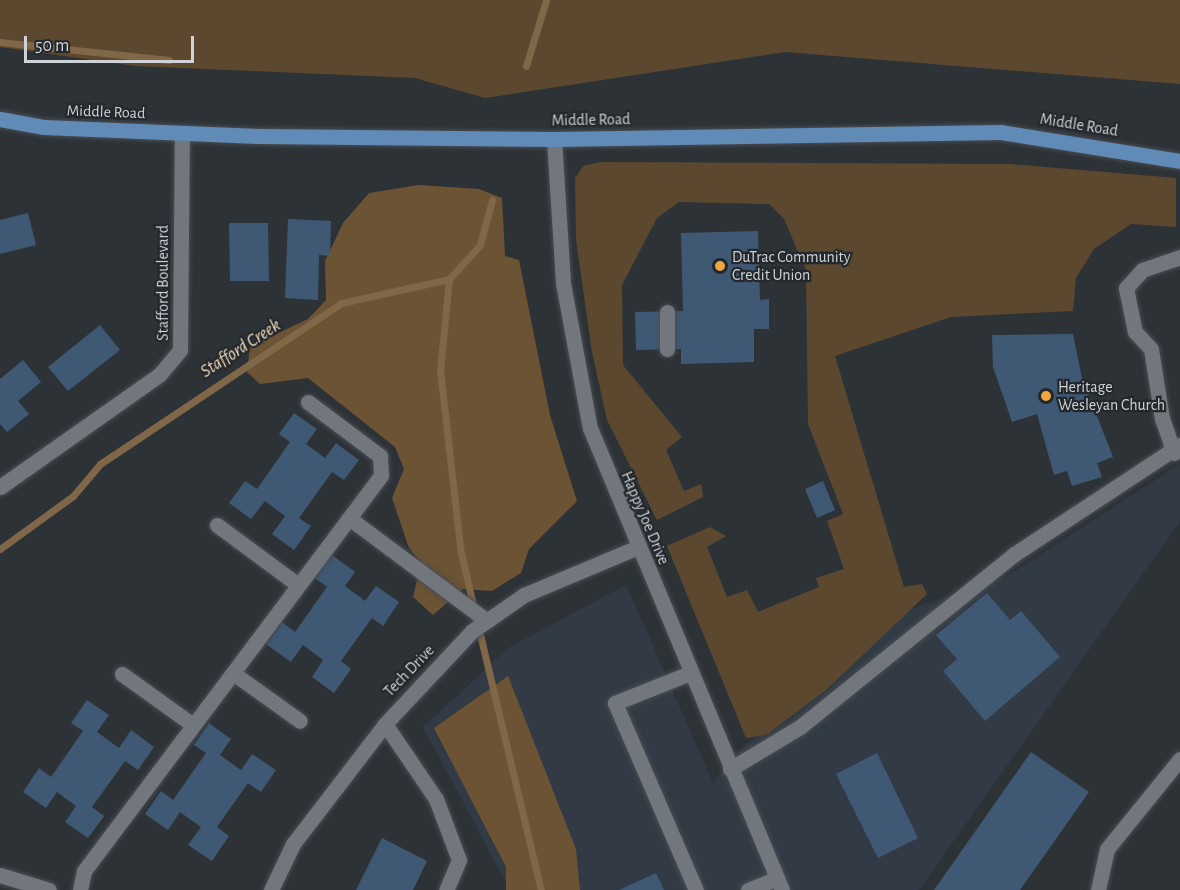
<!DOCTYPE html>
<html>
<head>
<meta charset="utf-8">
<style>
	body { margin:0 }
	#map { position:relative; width:1180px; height:890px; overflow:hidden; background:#2d3237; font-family:"Alegreya Sans",sans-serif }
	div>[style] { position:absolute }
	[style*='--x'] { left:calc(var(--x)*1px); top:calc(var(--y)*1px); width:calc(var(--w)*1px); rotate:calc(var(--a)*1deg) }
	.built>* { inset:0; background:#323b45 }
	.green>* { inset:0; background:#5c482f }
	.forest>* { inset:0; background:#6b5334 }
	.stream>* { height:7px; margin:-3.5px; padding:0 3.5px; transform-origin:3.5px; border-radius:3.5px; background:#806747 }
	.building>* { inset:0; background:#3f5975 }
	.roads { filter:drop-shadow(0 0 2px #494d52) drop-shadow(0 0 2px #494d52) }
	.minor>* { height:15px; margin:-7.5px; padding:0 7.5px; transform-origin:7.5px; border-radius:7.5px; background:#71777d }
	.major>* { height:15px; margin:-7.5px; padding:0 7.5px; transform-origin:7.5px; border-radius:7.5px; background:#608bb7 }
	.dots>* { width:16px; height:16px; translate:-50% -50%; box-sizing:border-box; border:3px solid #23282d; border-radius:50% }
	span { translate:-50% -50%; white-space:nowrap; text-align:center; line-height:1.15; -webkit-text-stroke:4.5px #23282d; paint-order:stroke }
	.street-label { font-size:16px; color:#cfd2d6 }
	.poi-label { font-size:16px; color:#cfd2d6 }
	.left { translate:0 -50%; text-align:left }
	.water-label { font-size:18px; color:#f8debe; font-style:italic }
	.scale { position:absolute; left:24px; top:36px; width:170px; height:27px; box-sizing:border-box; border:3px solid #cfd2d6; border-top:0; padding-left:8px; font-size:18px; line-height:21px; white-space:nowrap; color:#cfd2d6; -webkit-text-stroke:4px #23282d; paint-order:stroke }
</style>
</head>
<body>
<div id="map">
	<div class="built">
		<div style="clip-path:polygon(1180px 464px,1180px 521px,919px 890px,510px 890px,423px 727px,510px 647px,626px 585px,713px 783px,742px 748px,911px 609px,1004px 578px)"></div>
	</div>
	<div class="green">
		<div style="clip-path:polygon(0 0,1180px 0,1180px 84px,785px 52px,485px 98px,415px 78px,135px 66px,0 47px)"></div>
		<div style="clip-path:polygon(600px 162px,1009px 164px,1176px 178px,1176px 227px,1131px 224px,1094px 249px,1076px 278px,1073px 311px,951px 317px,835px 356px,904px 587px,922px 584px,927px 594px,826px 690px,766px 735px,746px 738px,667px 546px,710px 527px,726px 536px,707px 547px,727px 597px,747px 590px,758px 612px,819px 587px,816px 578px,844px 569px,827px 521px,843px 514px,808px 424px,806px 270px,784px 219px,769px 204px,679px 202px,657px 218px,622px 285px,623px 365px,682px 437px,666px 450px,684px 491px,701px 484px,703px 497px,657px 520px,607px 420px,592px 352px,576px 240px,575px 178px,583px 166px)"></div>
	</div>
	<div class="forest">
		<div style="clip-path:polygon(419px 185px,479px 189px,502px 198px,505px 256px,519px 260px,550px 415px,577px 501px,529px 549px,521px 573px,492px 591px,463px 589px,433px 615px,413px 597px,421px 563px,409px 548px,392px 498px,404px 469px,395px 447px,308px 378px,260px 384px,247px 372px,250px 346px,308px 319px,326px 300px,325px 261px,343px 223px,369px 193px)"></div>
		<div style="clip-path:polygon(508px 676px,576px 849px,580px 890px,506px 890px,506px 867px,434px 728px)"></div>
	</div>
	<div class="stream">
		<div style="--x:0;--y:42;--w:170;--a:6.1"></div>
		<div style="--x:526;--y:66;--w:69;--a:-73.1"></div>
		<div style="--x:449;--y:279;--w:91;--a:95.6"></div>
		<div style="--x:440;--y:370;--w:184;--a:83.5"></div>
		<div style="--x:461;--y:553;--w:57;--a:76.9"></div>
		<div style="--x:0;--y:549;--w:90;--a:-36"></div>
		<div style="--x:73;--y:496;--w:42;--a:-49.8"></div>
		<div style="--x:100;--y:464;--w:290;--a:-33.7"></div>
		<div style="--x:341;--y:303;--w:111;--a:-12.5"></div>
		<div style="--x:449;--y:279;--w:46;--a:-47.6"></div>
		<div style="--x:480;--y:245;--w:47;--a:-75.1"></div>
		<div style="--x:478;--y:626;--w:271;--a:76.6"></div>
	</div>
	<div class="building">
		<div style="clip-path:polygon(28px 213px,36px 245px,0 254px,0 220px)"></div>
		<div style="clip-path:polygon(288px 219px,331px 221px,330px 256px,319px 255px,318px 300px,285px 298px)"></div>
		<div style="clip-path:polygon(229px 223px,268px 223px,269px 281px,230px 281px)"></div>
		<div style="clip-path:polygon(758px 231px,760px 300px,769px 299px,769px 329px,754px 329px,754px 362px,681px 364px,681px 349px,636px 350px,635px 312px,683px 311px,681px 233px)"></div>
		<div style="clip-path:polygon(100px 325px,120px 350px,68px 391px,48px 367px)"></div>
		<div style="clip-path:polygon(1073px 334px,1082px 378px,1113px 457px,1097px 463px,1102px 477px,1072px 486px,1067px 471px,1054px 475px,1037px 414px,1012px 422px,993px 367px,992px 335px)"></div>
		<div style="clip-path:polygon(23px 360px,41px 382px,18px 401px,29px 414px,7px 432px,0 424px,0 379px)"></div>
		<div style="clip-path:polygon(294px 413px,317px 429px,306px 444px,325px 458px,336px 443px,359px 460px,344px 480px,332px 472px,299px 518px,311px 526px,294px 550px,272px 534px,285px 516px,265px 501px,251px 519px,229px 503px,245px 481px,257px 489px,290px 442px,279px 434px)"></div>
		<div style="clip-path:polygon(823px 481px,835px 510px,817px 518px,805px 489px)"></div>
		<div style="clip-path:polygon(332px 555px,355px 572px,345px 586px,365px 601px,376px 586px,399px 602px,383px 626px,372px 618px,341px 661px,351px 669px,334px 693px,312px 677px,323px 660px,303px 645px,291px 662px,266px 644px,282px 622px,295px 632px,327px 587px,315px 578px)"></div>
		<div style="clip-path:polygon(987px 593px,1010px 620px,1021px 611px,1060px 657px,985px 721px,943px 671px,957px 659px,936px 635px)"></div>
		<div style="clip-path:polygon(87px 700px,109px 715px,97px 732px,119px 748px,131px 730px,154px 747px,138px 770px,125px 761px,92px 807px,104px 816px,88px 838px,65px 822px,76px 806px,57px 792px,46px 808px,23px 792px,39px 768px,51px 777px,83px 731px,71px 723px)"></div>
		<div style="clip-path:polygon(209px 723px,231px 739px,220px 755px,241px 770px,252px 754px,276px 770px,261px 792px,248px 783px,217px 827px,229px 836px,212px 861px,188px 845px,201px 827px,180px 812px,168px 830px,145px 814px,161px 791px,173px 800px,206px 753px,194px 745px)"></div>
		<div style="clip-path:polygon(1031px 752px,1089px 792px,1020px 890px,934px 890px)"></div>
		<div style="clip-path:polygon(877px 753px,918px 838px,878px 858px,836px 774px)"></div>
		<div style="clip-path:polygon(382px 838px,427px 861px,413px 890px,356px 890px)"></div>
		<div style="clip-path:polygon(656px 873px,664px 890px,619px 890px)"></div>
	</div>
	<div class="roads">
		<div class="minor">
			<div style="--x:554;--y:139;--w:144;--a:86.4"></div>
			<div style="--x:563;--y:283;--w:147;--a:79.5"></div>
			<div style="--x:590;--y:428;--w:500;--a:67.43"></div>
			<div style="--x:667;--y:312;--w:37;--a:90"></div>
			<div style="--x:1174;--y:453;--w:36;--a:-109"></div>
			<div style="--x:1162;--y:419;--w:71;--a:-98.9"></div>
			<div style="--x:1151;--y:349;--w:23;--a:-133"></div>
			<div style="--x:1135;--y:332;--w:45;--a:-101.6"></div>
			<div style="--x:1126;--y:288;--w:24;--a:-48"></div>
			<div style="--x:1142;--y:270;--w:40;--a:-18.9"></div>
			<div style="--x:0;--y:487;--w:196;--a:-35.2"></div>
			<div style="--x:160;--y:374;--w:31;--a:-50"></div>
			<div style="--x:180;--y:350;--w:217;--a:-89.5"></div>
			<div style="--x:349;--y:518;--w:172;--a:36.7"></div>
			<div style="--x:217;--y:525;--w:101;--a:36.5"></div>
			<div style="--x:233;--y:673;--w:82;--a:35.6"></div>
			<div style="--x:690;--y:673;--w:81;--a:158.2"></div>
			<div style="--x:615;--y:703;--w:204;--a:66.6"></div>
			<div style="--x:122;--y:674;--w:87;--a:35.7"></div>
			<div style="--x:385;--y:724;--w:91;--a:55.8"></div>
			<div style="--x:436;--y:799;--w:65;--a:69.3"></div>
			<div style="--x:459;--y:860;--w:33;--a:113"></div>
			<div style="--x:730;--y:769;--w:82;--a:-31"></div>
			<div style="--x:800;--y:727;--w:274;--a:-38.9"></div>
			<div style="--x:1013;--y:555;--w:200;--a:-33.4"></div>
			<div style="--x:0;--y:875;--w:51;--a:17"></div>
			<div style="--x:80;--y:890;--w:19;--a:-78"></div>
			<div style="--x:84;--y:871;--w:495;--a:-53.1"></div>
			<div style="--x:381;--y:475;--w:19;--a:-93"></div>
			<div style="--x:380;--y:456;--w:90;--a:-143.1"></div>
			<div style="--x:271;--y:890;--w:51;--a:-64.4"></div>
			<div style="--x:293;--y:844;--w:151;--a:-52.5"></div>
			<div style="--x:385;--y:724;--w:127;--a:-46.9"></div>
			<div style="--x:472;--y:631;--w:63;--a:-34.7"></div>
			<div style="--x:524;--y:595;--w:121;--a:-22.8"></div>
			<div style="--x:748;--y:890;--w:31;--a:-22"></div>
			<div style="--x:1098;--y:890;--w:42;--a:-77.6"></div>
			<div style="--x:1107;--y:849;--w:116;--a:-51"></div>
		</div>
		<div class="major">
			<div style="--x:0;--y:119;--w:45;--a:10.3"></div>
			<div style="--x:44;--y:127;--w:214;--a:2.4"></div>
			<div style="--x:258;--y:136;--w:296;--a:0.6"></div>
			<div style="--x:554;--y:139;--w:447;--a:-0.9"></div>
			<div style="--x:1001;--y:132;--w:181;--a:9.2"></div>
		</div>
	</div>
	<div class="dots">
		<div style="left:720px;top:266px;background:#efa73e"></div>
		<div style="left:1046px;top:396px;background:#efa73e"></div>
	</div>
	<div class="street-label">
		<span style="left:106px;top:112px;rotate:2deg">Middle Road</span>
		<span style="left:591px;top:120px;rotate:-1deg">Middle Road</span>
		<span style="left:1079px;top:125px;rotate:9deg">Middle Road</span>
		<span style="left:163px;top:283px;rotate:-90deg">Stafford Boulevard</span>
		<span style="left:645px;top:518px;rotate:67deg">Happy Joe Drive</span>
		<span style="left:409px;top:671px;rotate:-46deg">Tech Drive</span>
	</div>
	<div class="poi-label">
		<span class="left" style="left:732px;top:266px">DuTrac Community<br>Credit Union</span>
		<span class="left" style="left:1058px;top:396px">Heritage<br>Wesleyan Church</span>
	</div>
	<div class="water-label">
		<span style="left:241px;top:349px;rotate:-33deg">Stafford Creek</span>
	</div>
	<div class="scale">50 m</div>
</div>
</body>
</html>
